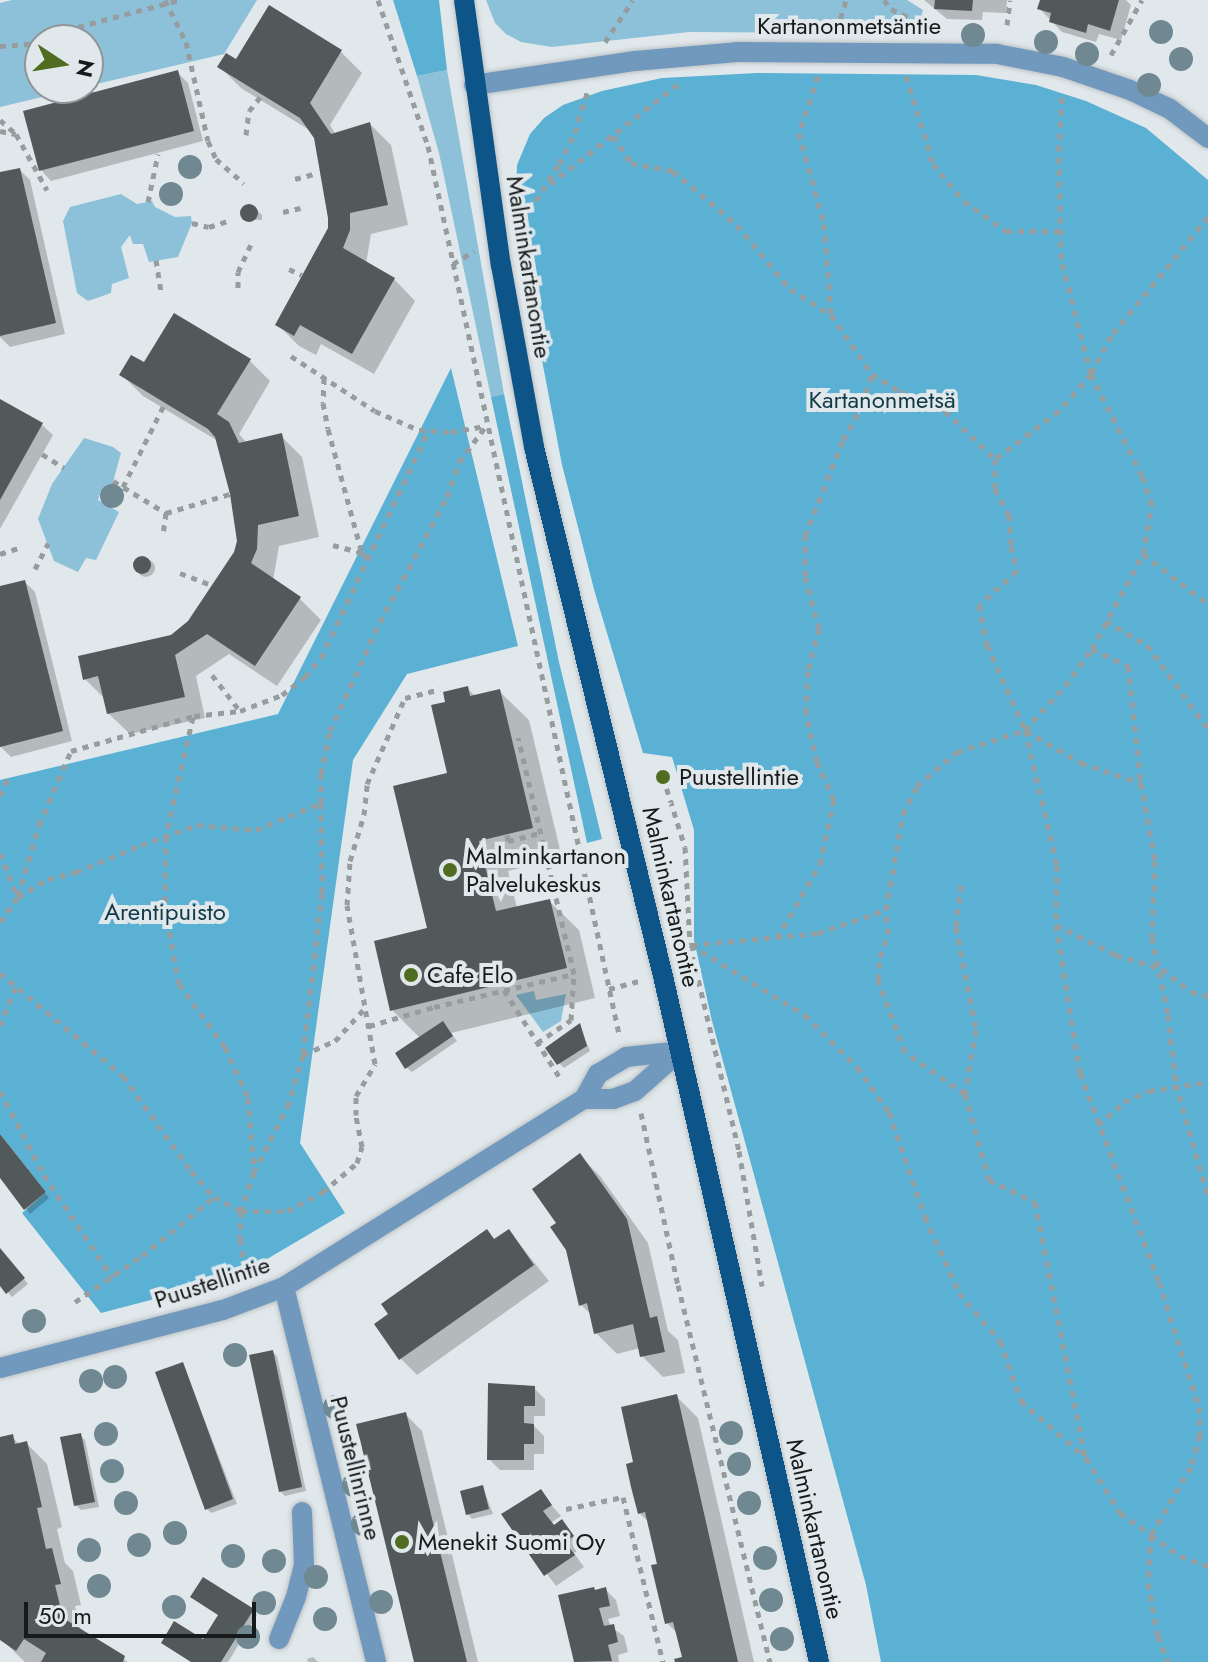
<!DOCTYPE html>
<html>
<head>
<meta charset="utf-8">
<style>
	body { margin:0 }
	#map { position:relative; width:1208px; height:1662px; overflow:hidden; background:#e1e8eb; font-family:Jost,sans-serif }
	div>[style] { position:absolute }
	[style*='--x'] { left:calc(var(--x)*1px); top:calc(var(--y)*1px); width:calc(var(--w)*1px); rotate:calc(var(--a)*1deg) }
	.green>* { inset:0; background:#8cc1d9 }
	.forest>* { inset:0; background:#5bb1d4 }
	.shadow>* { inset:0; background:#0003 }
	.round { border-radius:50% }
	.building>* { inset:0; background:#52595a }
	.path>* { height:5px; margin-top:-2.5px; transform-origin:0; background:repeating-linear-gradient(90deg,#979c9f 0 6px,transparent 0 12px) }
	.roads { filter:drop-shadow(0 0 2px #bdc3c6) drop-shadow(0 0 2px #bdc3c6) }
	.minor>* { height:20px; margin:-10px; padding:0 10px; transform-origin:10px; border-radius:10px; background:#7099bd }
	.major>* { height:20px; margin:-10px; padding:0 10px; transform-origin:10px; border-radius:10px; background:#0d5588 }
	.trees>* { width:24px; height:24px; margin:-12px; border-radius:50%; background:#6f8891 }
	.dots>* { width:22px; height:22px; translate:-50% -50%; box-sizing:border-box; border:4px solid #e1e8eb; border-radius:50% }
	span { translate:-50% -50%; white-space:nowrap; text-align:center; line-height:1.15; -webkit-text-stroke:8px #e1e8eb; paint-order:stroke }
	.street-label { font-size:24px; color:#171a1b }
	.park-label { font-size:24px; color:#113947 }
	.poi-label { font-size:24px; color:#171a1b }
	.left { translate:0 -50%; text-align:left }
	.north { position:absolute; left:24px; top:24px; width:80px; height:80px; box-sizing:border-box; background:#e1e8eb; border:2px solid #909698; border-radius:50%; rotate:102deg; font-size:22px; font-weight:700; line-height:32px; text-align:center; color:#171a1b }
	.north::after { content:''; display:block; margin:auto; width:28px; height:36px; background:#506c20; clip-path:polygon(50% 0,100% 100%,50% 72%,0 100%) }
	.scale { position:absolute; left:24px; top:1602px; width:232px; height:36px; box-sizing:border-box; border:4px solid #171a1b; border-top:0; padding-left:10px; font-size:24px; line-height:28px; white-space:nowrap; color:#171a1b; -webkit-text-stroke:6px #e1e8eb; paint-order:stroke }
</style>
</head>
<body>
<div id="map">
	<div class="green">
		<div style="clip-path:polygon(12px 0,257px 0,224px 54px,88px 86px,88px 40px,40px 40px,40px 88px,80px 88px,0 107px,0 3px)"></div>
		<div style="clip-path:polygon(486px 0,907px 0,923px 10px,918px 30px,833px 27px,831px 33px,689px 32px,552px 47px,521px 42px,506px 34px,495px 23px)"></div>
		<div style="clip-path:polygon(447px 70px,504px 394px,491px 397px,439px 153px,417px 76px)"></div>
		<div style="clip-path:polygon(121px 194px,137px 204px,152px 201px,155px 207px,175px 217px,191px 216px,192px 223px,178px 257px,149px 262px,143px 244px,133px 244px,130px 235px,121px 247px,129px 278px,112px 284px,111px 293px,88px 301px,77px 293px,63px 221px,70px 207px)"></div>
		<div style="clip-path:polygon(84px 438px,113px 447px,121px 453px,111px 489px,101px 491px,98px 500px,119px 512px,96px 560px,86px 558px,78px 572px,54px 561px,38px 519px,52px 484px)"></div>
		<div style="clip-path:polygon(534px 991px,536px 1000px,566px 994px,561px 1021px,543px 1032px,516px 995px)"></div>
	</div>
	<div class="forest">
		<div style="clip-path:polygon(393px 0,439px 0,447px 70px,417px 76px)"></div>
		<div style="clip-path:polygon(757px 73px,976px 75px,1036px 85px,1086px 101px,1146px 128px,1208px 180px,1208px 1662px,881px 1662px,866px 1585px,712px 1021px,694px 940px,694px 830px,672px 757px,643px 753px,595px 593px,562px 465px,524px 266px,516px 202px,517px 165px,530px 134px,544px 118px,563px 105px,602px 91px,662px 78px)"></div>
		<div style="clip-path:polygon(451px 368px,518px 646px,407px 674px,353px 760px,300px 1143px,345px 1213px,235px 1278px,101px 1313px,22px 1213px,46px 1192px,0 1134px,0 780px,278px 714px)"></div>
		<div style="clip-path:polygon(504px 394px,559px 662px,602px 839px,587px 843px,491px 397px)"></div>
	</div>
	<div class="shadow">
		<div style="clip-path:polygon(924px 0,1007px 0,1006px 13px,983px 12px,982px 20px,947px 19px)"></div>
		<div style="clip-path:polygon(1042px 0,1126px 0,1131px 5px,1121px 40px,1099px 34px,1096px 42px,1062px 32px,1040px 9px)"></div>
		<div style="clip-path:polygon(341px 52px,362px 73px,330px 125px,336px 135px,370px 124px,391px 145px,408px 225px,371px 234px,366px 264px,394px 279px,415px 301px,374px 374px,321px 344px,316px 355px,299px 346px,278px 325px,330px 228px,316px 138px,311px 131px,241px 88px,220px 67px)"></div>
		<div style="clip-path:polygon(178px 73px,188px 83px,203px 141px,51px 181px,41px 170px)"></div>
		<div style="clip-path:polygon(20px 170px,30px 180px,65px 334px,10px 347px,0 337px,0 174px)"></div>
		<div style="clip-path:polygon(252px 206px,262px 215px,262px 220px,246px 219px,243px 209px)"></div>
		<div style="clip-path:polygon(249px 360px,270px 381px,239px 434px,247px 443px,281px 436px,302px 457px,319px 537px,279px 546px,273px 581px,300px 599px,321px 620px,277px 686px,229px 654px,196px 676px,205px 718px,130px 734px,108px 713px,105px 699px,85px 679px,184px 628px,236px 552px,239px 530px,218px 441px,143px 396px,122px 375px,145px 365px)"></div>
		<div style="clip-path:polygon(0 401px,42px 425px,53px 435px,0 529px)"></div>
		<div class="round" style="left:137px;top:559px;width:18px;height:18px"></div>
		<div style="clip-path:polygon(25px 582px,35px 592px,72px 741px,11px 757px,0 746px,0 588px)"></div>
		<div style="clip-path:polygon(467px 688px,475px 696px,499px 691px,529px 720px,562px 858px,508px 871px,517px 908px,549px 901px,579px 930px,595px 998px,451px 1033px,457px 1041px,412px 1072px,407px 1068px,420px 1038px,392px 1010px,430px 929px,449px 774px,447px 703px)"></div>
		<div style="clip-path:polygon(580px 1026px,590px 1051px,564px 1068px,559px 1063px)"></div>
		<div style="clip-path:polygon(0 1135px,49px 1198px,30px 1214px,0 1174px)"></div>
		<div style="clip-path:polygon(579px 1155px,600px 1176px,648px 1243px,668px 1331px,678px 1340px,685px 1373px,663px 1377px,642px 1356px,640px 1348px,617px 1354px,596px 1333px,592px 1315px,581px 1305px,559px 1223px)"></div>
		<div style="clip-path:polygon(509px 1231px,549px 1281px,417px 1375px,401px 1359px,487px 1232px,496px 1240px)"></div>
		<div style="clip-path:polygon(0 1249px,28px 1284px,12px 1297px,0 1283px)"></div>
		<div style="clip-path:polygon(272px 1352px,277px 1356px,306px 1491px,285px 1496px,280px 1491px)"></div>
		<div style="clip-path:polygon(183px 1364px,237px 1504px,211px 1513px,207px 1509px)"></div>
		<div style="clip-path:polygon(490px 1385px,524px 1385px,534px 1388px,545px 1399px,545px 1416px,534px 1416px,534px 1426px,544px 1436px,544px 1454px,534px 1454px,534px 1470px,500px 1470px,489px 1459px)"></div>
		<div style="clip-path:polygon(677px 1397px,698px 1418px,754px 1662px,677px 1662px,684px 1659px,679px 1635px,667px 1623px,650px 1523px,639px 1513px,636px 1464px)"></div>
		<div style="clip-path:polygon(405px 1414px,422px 1431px,478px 1662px,416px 1662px)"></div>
		<div style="clip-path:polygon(80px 1435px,85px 1440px,99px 1507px,81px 1510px,76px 1505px)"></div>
		<div style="clip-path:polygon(12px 1437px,20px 1445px,26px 1443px,47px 1464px,62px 1527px,57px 1529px,65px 1563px,73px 1571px,81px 1605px,75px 1606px,81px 1632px,128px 1662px,25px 1662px,1px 1639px,0 1439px)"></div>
		<div style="clip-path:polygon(483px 1488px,493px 1514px,472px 1519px,468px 1514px)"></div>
		<div style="clip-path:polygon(540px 1492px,561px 1516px,552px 1522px,555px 1527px,562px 1522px,583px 1547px,574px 1553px,584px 1567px,556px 1586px,504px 1515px)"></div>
		<div style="clip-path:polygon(605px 1589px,616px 1600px,620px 1616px,608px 1619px,611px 1627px,624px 1636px,628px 1652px,618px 1655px,619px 1662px,576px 1662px,561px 1597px)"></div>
		<div style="clip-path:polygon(253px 1610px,257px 1615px,228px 1662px,191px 1662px,163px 1643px,204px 1642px)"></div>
		<div style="clip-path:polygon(313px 1657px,318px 1662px,308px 1662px,307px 1659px)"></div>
	</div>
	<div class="building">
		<div style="clip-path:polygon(935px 0,973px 0,972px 11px,934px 9px)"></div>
		<div style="clip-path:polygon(1040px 0,1119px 0,1110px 31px,1088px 24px,1086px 33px,1049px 22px,1051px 13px,1037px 9px)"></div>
		<div style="clip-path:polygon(269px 5px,342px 50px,310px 103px,331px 134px,370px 122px,388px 205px,350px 213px,350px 230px,343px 248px,395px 278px,352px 354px,300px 325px,294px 336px,275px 325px,328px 228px,328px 218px,314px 138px,300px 118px,217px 67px,226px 53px,236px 59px)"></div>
		<div style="clip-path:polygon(178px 70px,194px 131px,39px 171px,23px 111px)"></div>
		<div style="clip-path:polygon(20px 168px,56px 323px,0 336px,0 172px)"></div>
		<div class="round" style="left:240px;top:204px;width:18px;height:18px"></div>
		<div style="clip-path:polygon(174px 313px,251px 359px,217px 414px,229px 422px,239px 443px,282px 433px,299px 516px,258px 525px,257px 549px,251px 563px,301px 597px,255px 666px,207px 634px,175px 655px,185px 697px,107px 714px,98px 676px,83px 680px,78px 656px,171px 635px,188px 621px,234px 552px,237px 541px,230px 494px,215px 437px,208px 429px,119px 375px,131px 355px,144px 362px)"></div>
		<div style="clip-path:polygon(0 399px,43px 423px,0 500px)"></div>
		<div class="round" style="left:133px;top:556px;width:18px;height:18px"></div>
		<div style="clip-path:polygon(25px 580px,63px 731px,0 747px,0 586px)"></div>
		<div style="clip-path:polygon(468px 686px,470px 696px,500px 689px,533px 828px,479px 841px,496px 911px,550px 899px,567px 968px,390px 1011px,374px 941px,427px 928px,393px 786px,447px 773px,431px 705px,445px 702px,443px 692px)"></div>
		<div style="clip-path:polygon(443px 1021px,453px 1036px,405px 1069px,395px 1053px)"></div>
		<div style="clip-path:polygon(580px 1023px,587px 1046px,557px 1065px,545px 1048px)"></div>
		<div style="clip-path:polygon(0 1134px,46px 1192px,24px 1210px,0 1178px)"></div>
		<div style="clip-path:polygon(580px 1153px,627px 1219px,650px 1318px,657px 1316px,665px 1352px,640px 1357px,633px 1324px,594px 1334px,587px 1303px,579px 1306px,566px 1250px,550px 1227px,556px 1223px,532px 1189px)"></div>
		<div style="clip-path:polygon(487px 1229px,494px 1239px,509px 1229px,534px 1265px,399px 1360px,374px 1324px,388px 1314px,381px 1304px)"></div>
		<div style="clip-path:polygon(0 1248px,25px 1278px,6px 1294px,0 1286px)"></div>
		<div style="clip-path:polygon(273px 1350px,302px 1487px,279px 1492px,249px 1355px)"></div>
		<div style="clip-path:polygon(183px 1362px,233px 1499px,205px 1510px,155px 1372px)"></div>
		<div style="clip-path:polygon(488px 1383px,535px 1386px,535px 1406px,524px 1406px,524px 1423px,534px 1424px,534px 1444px,524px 1444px,524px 1460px,487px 1460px)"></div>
		<div style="clip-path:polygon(677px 1394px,718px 1575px,738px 1662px,675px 1662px,674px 1659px,682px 1657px,673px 1622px,665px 1624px,651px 1565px,657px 1564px,645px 1512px,638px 1514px,631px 1487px,626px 1464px,633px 1462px,621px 1407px)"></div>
		<div style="clip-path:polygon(406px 1412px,467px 1662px,414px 1662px,376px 1505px,356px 1424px)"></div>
		<div style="clip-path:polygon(81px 1433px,95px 1502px,74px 1506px,60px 1437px)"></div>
		<div style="clip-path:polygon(13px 1434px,15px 1444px,27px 1441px,42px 1507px,37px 1508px,46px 1549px,52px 1548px,61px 1584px,55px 1585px,63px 1618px,125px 1656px,123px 1662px,41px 1662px,46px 1653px,24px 1639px,16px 1651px,0 1640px,0 1437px)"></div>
		<div style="clip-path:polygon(483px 1485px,489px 1509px,466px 1515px,460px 1491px)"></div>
		<div style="clip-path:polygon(541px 1489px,552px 1505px,543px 1511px,554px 1525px,562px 1519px,574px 1536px,565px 1542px,575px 1555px,544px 1576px,501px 1514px)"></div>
		<div style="clip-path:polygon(203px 1577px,254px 1609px,221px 1662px,191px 1662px,161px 1643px,174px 1621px,203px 1639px,218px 1615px,190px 1597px)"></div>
		<div style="clip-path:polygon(594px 1587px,595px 1590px,606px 1587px,610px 1606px,599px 1608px,604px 1626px,614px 1624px,618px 1642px,608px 1645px,612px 1661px,574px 1662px,558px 1595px)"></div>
	</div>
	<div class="path">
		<div style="--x:165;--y:0;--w:47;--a:63.4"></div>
		<div style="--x:186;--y:42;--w:101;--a:77.5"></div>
		<div style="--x:208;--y:141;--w:20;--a:66"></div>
		<div style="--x:216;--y:159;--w:37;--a:41"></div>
		<div style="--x:378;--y:0;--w:154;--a:71.1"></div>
		<div style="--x:428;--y:146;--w:908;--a:77.86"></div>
		<div style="--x:884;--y:0;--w:11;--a:52"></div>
		<div style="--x:891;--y:9;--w:26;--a:25"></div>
		<div style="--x:1007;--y:25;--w:25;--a:-83"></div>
		<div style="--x:837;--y:30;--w:31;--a:-73"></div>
		<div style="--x:605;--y:42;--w:50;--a:-56.3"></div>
		<div style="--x:0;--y:46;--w:31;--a:-4"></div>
		<div style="--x:31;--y:44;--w:26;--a:-25"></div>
		<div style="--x:55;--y:33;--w:128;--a:-14.9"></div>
		<div style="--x:1111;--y:55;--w:63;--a:-60.6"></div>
		<div style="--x:818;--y:76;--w:60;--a:108.4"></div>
		<div style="--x:799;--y:133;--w:94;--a:74.6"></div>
		<div style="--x:824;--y:224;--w:91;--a:85.6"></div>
		<div style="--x:831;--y:315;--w:72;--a:55.2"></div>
		<div style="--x:872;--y:374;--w:32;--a:32"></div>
		<div style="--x:899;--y:391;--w:50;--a:23.5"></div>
		<div style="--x:945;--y:411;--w:69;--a:43.8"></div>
		<div style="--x:906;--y:76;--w:92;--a:72.9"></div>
		<div style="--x:933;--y:164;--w:48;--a:50"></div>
		<div style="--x:964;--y:201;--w:52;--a:35.5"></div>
		<div style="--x:1006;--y:231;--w:55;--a:0"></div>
		<div style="--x:0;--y:120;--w:20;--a:41"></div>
		<div style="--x:0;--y:131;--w:16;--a:11"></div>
		<div style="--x:16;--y:134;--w:64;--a:61"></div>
		<div style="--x:246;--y:135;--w:24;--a:-83"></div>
		<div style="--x:249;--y:111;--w:22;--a:-51"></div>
		<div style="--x:613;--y:136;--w:32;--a:56"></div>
		<div style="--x:631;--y:163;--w:43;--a:10.8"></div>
		<div style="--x:673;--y:171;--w:84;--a:40.2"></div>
		<div style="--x:737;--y:225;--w:83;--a:50.4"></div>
		<div style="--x:790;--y:289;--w:49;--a:32.4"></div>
		<div style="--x:295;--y:179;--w:24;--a:-15"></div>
		<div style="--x:550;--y:184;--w:166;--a:-37.9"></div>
		<div style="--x:148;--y:202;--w:49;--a:-78.2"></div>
		<div style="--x:283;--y:212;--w:18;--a:-13"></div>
		<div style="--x:520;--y:216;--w:22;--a:-43"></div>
		<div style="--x:536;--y:201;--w:44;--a:-58.1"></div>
		<div style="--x:559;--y:164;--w:35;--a:-63"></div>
		<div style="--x:575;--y:133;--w:42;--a:-73.3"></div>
		<div style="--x:1208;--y:217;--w:154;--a:129.2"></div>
		<div style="--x:1111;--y:336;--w:43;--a:117.8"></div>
		<div style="--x:1091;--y:374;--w:49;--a:130.9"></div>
		<div style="--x:1059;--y:411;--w:80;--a:143.1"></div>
		<div style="--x:995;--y:459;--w:30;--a:90"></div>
		<div style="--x:995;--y:489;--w:30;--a:62"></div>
		<div style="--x:1009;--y:515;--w:31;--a:86"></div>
		<div style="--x:1011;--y:546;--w:26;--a:77"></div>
		<div style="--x:1017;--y:571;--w:51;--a:138.2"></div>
		<div style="--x:979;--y:605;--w:41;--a:78.7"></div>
		<div style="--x:987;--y:645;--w:93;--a:65.9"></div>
		<div style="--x:1025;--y:730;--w:139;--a:76.7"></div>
		<div style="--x:1057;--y:865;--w:60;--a:91"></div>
		<div style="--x:1056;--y:925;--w:150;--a:80.8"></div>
		<div style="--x:1080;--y:1073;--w:223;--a:69.3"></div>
		<div style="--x:1159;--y:1282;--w:131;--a:72.3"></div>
		<div style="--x:1199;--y:1407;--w:28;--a:88"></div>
		<div style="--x:1200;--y:1435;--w:33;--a:106"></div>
		<div style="--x:1191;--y:1467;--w:79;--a:120.5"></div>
		<div style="--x:1151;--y:1535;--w:36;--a:36"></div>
		<div style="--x:1180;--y:1556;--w:30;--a:20"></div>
		<div style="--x:192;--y:223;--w:17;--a:13"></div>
		<div style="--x:209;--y:227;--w:19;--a:-18"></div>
		<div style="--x:156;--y:260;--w:30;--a:81"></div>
		<div style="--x:453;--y:264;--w:25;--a:-32"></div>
		<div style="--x:289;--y:269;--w:14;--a:25"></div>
		<div style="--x:238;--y:288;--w:16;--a:-90"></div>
		<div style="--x:238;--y:272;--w:35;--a:-65"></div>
		<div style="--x:291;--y:356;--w:100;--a:33.2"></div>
		<div style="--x:375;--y:411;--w:48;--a:23.4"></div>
		<div style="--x:419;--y:430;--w:32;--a:4"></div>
		<div style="--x:451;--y:432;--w:35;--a:-10"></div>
		<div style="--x:324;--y:378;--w:25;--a:92"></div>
		<div style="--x:323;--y:403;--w:26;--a:79"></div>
		<div style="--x:328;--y:429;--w:129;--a:74.7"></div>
		<div style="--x:362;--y:553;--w:8;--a:45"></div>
		<div style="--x:42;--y:454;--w:26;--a:32"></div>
		<div style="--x:113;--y:481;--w:62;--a:31.1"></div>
		<div style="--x:166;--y:513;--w:21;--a:98"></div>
		<div style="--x:123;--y:487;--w:94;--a:-63.4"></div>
		<div style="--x:166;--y:513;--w:67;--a:-16.5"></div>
		<div style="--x:333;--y:545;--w:30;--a:15"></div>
		<div style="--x:0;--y:554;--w:22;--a:-18"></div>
		<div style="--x:1143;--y:554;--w:82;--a:37.6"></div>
		<div style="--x:35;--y:569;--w:29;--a:-63"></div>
		<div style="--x:180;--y:573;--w:34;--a:21"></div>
		<div style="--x:1106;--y:621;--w:48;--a:30.3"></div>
		<div style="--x:1147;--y:645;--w:104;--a:54"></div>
		<div style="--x:1092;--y:649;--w:40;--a:25"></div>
		<div style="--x:1128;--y:666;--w:118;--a:83.7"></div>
		<div style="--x:1141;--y:783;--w:79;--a:79.8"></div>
		<div style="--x:1155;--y:861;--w:76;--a:92.3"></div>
		<div style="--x:1152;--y:937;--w:80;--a:78.4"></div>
		<div style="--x:1168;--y:1015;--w:69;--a:83.4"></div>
		<div style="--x:1176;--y:1084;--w:117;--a:74.2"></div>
		<div style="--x:212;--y:675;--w:46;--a:52.1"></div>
		<div style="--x:193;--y:717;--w:122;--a:102.8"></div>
		<div style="--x:166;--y:836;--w:72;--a:90.8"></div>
		<div style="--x:165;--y:908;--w:77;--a:79.6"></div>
		<div style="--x:179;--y:984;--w:78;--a:53.9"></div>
		<div style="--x:225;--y:1047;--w:56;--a:65.7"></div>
		<div style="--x:248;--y:1098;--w:72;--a:85.2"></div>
		<div style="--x:1026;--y:731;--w:64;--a:30.2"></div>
		<div style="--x:1081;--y:763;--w:63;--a:18.4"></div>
		<div style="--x:663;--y:777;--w:73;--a:72.6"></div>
		<div style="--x:685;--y:847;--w:98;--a:87.1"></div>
		<div style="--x:690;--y:945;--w:212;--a:76.6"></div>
		<div style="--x:739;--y:1151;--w:137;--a:80.3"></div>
		<div style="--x:0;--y:796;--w:23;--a:-65"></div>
		<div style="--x:321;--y:803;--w:90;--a:89.4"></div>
		<div style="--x:322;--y:893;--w:163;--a:96.7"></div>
		<div style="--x:303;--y:1055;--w:50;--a:106.3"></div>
		<div style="--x:289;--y:1103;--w:77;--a:116.9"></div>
		<div style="--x:254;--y:1172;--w:41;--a:108.4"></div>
		<div style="--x:241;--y:1211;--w:46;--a:0"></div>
		<div style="--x:287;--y:1211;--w:41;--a:-27.8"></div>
		<div style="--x:323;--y:1192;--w:45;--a:-40.5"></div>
		<div style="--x:357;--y:1163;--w:17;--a:-73"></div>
		<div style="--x:362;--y:1147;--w:33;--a:-101"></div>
		<div style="--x:356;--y:1115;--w:19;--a:-90"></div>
		<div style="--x:356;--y:1096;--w:37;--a:-59"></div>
		<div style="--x:375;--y:1064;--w:161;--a:-100"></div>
		<div style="--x:347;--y:905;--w:44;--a:-86.1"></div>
		<div style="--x:350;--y:861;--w:48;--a:-73.1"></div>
		<div style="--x:364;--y:815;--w:31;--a:-84"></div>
		<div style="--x:367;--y:784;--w:94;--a:-66.2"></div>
		<div style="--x:405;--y:698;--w:36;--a:-14"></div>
		<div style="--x:507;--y:835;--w:6;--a:81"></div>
		<div style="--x:508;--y:841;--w:34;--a:-14"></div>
		<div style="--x:0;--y:853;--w:46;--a:68.4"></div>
		<div style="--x:961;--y:885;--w:42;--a:96.8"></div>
		<div style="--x:956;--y:927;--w:105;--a:79"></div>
		<div style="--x:976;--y:1030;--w:65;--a:99.8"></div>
		<div style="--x:965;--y:1094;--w:89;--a:74.4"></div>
		<div style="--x:989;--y:1180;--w:51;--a:25.6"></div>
		<div style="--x:1035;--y:1202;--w:260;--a:78.9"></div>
		<div style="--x:18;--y:896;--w:74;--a:-73.5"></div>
		<div style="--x:39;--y:825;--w:81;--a:-66.6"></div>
		<div style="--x:71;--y:751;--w:128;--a:-15.9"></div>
		<div style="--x:194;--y:716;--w:46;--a:-6.2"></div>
		<div style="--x:240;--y:711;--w:45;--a:-20.9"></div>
		<div style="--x:282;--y:695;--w:29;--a:-38"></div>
		<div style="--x:305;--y:677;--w:25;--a:-50"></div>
		<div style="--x:321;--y:658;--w:252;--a:-64.7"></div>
		<div style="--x:0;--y:922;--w:31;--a:-54"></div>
		<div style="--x:18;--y:897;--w:35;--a:-31"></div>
		<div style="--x:48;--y:879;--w:29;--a:-14"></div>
		<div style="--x:76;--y:872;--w:70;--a:-22.6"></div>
		<div style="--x:141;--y:845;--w:59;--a:-19.7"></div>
		<div style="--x:197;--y:825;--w:59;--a:4.8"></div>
		<div style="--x:256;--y:830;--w:70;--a:-22.6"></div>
		<div style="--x:321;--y:803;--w:29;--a:-90"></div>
		<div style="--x:321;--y:774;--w:44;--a:-78.2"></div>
		<div style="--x:330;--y:731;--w:120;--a:-65.4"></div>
		<div style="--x:380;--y:622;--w:142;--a:-61.8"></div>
		<div style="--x:447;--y:497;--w:37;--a:-71"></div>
		<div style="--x:459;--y:462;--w:45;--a:-53.1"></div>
		<div style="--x:1056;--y:925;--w:67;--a:26.6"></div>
		<div style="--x:1116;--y:955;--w:48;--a:16.9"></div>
		<div style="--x:1162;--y:969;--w:37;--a:38"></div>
		<div style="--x:1191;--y:992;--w:17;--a:13"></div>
		<div style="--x:777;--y:938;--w:86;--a:-59.8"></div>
		<div style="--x:820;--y:864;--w:66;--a:-77.7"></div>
		<div style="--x:834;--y:800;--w:42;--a:-114.1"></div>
		<div style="--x:817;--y:762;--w:50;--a:-102.7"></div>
		<div style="--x:806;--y:713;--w:44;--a:-87.4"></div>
		<div style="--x:808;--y:669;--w:41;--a:-74.6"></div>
		<div style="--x:819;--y:629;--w:55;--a:-104.8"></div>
		<div style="--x:805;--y:576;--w:40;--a:-90"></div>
		<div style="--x:805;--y:536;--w:103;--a:-68.4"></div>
		<div style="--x:843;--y:440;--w:40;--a:-60.3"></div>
		<div style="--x:863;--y:405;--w:32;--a:-74"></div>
		<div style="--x:691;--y:945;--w:134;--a:31.6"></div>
		<div style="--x:805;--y:1015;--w:74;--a:45"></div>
		<div style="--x:857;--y:1067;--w:55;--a:54.6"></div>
		<div style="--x:889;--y:1112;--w:111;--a:71.1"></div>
		<div style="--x:925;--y:1217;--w:83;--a:65.9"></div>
		<div style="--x:959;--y:1293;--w:63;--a:49.5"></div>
		<div style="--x:1000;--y:1341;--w:64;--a:70.7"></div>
		<div style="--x:1021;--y:1401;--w:86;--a:41.2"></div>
		<div style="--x:1086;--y:1458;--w:65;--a:58.3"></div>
		<div style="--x:1120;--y:1513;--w:38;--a:35"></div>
		<div style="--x:1151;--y:1535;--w:48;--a:93.6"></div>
		<div style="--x:1148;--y:1583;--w:54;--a:79.3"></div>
		<div style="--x:1158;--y:1636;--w:28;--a:69"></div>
		<div style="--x:692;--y:945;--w:127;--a:-5.4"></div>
		<div style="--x:818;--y:933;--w:72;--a:-18.7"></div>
		<div style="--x:0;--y:973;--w:160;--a:39.9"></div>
		<div style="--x:123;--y:1076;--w:117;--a:54.4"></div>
		<div style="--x:191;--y:1171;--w:35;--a:49"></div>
		<div style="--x:214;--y:1197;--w:30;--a:27"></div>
		<div style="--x:241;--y:1211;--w:28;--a:92"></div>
		<div style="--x:240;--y:1239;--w:36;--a:81"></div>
		<div style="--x:609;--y:989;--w:31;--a:-15"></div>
		<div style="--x:504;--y:990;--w:104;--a:57.5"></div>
		<div style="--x:0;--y:1026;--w:41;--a:-68.5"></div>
		<div style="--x:369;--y:1026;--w:68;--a:-16.3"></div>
		<div style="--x:434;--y:1007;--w:144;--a:-13.3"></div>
		<div style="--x:574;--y:974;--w:243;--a:-103.3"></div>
		<div style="--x:537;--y:1043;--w:41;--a:-34.1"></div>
		<div style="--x:571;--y:1020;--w:46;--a:-86.3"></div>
		<div style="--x:303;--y:1055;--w:35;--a:-24"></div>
		<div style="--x:335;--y:1041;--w:45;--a:-47.7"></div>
		<div style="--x:0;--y:1091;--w:95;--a:62.4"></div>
		<div style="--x:44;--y:1175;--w:123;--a:56.3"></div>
		<div style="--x:965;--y:1094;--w:73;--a:-145"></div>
		<div style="--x:905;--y:1052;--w:77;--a:-110.6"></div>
		<div style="--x:878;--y:980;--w:23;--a:-85"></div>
		<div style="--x:880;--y:957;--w:24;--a:-71"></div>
		<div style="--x:888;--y:934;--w:24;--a:-95"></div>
		<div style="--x:886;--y:910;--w:97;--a:-80"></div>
		<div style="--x:903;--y:814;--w:31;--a:-63"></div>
		<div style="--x:917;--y:786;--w:52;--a:-40.4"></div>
		<div style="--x:957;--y:752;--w:71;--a:-17.9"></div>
		<div style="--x:1025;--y:730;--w:59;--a:-47.7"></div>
		<div style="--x:1065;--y:686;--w:46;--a:-53.9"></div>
		<div style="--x:1092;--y:649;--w:108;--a:-61.8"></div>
		<div style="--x:1143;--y:554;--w:50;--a:-79.6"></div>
		<div style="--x:1152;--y:505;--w:31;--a:-109"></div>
		<div style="--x:1142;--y:476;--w:114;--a:-116.6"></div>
		<div style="--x:1091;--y:374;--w:119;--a:-104.6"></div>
		<div style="--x:1061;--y:259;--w:108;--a:-91.1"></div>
		<div style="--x:1059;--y:151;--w:59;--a:-87.1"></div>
		<div style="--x:641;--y:1113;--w:176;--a:77.9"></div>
		<div style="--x:678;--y:1285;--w:388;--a:76.3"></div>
		<div style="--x:1098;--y:1125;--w:35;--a:-41"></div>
		<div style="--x:1124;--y:1102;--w:27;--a:-24"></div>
		<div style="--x:1149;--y:1091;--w:60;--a:-8.7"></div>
		<div style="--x:75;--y:1302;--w:81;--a:-34.5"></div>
		<div style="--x:142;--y:1256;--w:93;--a:-39.3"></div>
		<div style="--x:566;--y:1509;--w:58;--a:-11.9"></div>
		<div style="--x:623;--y:1497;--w:170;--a:76.4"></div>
	</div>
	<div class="roads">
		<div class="minor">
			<div style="--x:474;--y:85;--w:163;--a:-8.5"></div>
			<div style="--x:635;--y:61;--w:102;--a:-5"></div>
			<div style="--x:737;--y:52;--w:260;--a:0.4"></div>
			<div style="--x:997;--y:54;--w:67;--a:11.1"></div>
			<div style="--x:1063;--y:67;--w:71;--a:18.9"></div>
			<div style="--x:1130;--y:90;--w:44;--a:25.4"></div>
			<div style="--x:1170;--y:109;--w:48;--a:37.3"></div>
			<div style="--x:584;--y:1099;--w:29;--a:-61"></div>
			<div style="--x:598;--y:1074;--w:33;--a:-31"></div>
			<div style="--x:626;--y:1057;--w:54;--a:-6.3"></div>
			<div style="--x:284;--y:1287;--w:386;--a:76.2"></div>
			<div style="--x:0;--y:1368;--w:230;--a:-14.6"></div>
			<div style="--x:223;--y:1310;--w:65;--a:-20.7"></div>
			<div style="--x:284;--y:1287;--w:354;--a:-32.1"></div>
			<div style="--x:584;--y:1099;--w:29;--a:0"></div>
			<div style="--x:613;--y:1099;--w:23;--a:-20"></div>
			<div style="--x:635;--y:1091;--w:60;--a:-41.6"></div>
			<div style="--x:279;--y:1639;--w:45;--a:-68"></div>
			<div style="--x:296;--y:1597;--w:34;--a:-76"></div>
			<div style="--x:304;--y:1564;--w:52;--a:-92.2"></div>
		</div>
		<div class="major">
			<div style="--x:464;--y:0;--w:268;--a:82.1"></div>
			<div style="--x:501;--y:265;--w:185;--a:79.7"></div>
			<div style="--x:534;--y:447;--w:545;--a:76.3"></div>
			<div style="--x:663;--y:976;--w:704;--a:77.19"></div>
		</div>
	</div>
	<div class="trees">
		<div style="left:1161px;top:32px"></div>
		<div style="left:973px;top:35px"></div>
		<div style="left:1046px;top:42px"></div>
		<div style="left:1087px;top:54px"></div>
		<div style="left:1181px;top:59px"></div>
		<div style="left:1149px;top:85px"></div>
		<div style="left:190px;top:167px"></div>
		<div style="left:171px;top:194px"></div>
		<div style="left:112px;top:496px"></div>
		<div style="left:34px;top:1321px"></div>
		<div style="left:235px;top:1355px"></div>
		<div style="left:115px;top:1377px"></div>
		<div style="left:91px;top:1381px"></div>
		<div style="left:335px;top:1407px"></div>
		<div style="left:731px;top:1433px"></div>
		<div style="left:106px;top:1434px"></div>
		<div style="left:739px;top:1464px"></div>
		<div style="left:112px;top:1471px"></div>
		<div style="left:354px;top:1485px"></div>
		<div style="left:126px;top:1503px"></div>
		<div style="left:749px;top:1503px"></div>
		<div style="left:363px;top:1524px"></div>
		<div style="left:175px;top:1533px"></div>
		<div style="left:139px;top:1545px"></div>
		<div style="left:89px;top:1550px"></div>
		<div style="left:233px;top:1556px"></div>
		<div style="left:765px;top:1558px"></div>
		<div style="left:274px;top:1561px"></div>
		<div style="left:316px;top:1577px"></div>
		<div style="left:99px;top:1586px"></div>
		<div style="left:771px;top:1600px"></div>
		<div style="left:381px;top:1602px"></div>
		<div style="left:264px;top:1603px"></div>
		<div style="left:174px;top:1607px"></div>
		<div style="left:325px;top:1619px"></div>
		<div style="left:248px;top:1637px"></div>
		<div style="left:782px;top:1639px"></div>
	</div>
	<div class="dots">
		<div style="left:663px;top:777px;background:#506c20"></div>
		<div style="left:450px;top:870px;background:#506c20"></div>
		<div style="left:411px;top:975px;background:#506c20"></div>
		<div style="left:402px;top:1542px;background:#506c20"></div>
	</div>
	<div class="street-label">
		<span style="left:849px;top:26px">Kartanonmetsäntie</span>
		<span style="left:529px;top:267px;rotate:81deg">Malminkartanontie</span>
		<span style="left:671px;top:897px;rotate:77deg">Malminkartanontie</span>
		<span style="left:212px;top:1282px;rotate:-18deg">Puustellintie</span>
		<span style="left:356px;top:1468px;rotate:76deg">Puustellinrinne</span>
		<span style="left:815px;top:1529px;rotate:77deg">Malminkartanontie</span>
	</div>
	<div class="park-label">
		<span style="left:882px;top:400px">Kartanonmetsä</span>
		<span style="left:165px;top:912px">Arentipuisto</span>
	</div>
	<div class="poi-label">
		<span class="left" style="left:679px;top:777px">Puustellintie</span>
		<span class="left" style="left:466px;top:870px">Malminkartanon<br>Palvelukeskus</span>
		<span class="left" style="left:427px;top:975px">Cafe Elo</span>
		<span class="left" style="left:418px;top:1542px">Menekit Suomi Oy</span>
	</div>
	<div class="north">N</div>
	<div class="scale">50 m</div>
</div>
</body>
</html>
